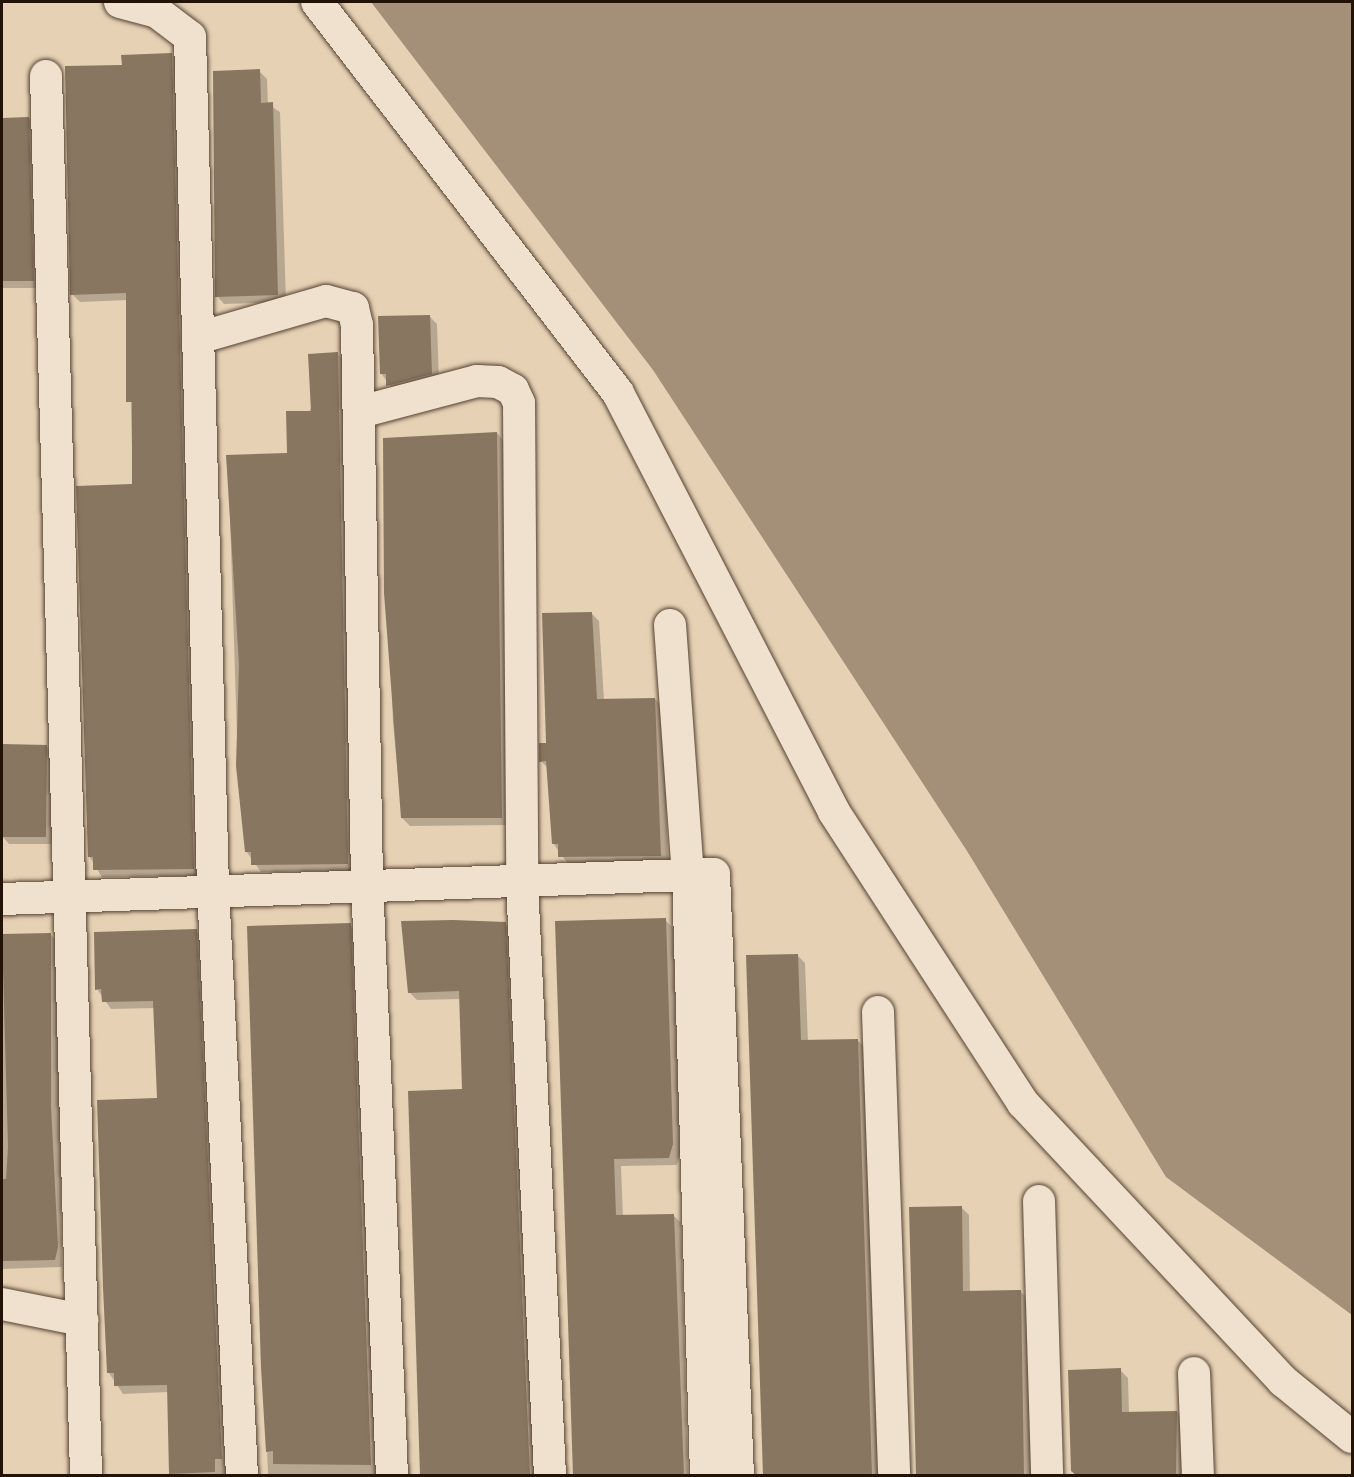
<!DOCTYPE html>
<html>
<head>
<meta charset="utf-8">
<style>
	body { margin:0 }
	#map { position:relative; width:1354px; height:1477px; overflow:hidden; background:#e6d1b4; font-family:"IM FELL French Canon",serif }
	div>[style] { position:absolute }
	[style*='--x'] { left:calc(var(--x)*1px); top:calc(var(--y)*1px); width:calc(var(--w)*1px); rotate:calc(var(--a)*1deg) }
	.water>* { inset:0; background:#a49079 }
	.shadow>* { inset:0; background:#0003 }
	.building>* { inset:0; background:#887660 }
	.roads { filter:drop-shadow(0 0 2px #544232) drop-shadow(0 0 2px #544232) }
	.minor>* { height:32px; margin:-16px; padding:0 16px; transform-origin:16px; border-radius:16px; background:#efe1ce }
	span { translate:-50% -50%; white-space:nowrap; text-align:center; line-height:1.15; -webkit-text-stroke:4.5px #efe1ce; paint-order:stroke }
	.frame { position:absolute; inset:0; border:3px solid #231306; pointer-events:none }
</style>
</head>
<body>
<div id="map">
	<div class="water">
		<div style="clip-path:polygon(371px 2px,1352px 2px,1352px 1315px,1166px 1177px,967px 851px,653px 370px)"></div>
	</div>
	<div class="shadow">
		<div style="clip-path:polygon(172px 55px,180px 63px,202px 876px,102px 877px,89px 856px,133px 486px,128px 300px,80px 302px,72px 294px,123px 66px)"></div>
		<div style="clip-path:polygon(259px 71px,267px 79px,268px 104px,280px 112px,286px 302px,224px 304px,217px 296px)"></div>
		<div style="clip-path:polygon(29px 118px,36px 126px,41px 288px,2px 288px,2px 120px)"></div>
		<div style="clip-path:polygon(429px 316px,437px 324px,439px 382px,395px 393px,381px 373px)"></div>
		<div style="clip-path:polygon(337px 353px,345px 361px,355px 871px,261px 872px,246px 851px,238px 766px,228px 457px,289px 454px)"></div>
		<div style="clip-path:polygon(497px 433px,504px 441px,509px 825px,410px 826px,402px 818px,393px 723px,384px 439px)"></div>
		<div style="clip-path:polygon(591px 613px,599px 621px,604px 700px,655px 699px,663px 707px,668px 863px,568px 864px,553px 843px,548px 768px,541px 761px)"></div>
		<div style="clip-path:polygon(2px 746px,46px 746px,54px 754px,53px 844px,9px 844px,2px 836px)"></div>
		<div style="clip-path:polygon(665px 920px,673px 928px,680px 1153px,677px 1165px,621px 1166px,623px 1217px,673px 1215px,681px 1223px,688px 1476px,575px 1476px,557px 923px)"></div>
		<div style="clip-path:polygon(505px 924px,513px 932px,537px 1476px,420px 1476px,463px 1091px,461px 999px,417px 1000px,409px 992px)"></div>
		<div style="clip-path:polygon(350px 925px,358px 933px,384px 1476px,268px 1476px,248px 927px)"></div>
		<div style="clip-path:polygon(196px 931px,204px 939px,229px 1476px,172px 1476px,168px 1392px,123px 1394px,109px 1373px,158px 1099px,155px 1008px,111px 1009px,97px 989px)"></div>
		<div style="clip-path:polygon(50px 934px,58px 942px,62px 1267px,2px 1269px,2px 936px)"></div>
		<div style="clip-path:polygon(797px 955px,805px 963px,808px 1042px,858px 1041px,866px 1048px,879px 1476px,765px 1476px)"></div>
		<div style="clip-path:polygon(961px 1207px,969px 1215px,970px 1293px,1020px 1291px,1028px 1299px,1034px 1476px,918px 1476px)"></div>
		<div style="clip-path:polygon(1120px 1370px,1128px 1378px,1129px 1413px,1177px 1412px,1185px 1420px,1187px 1476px,1076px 1476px,1070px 1372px)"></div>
	</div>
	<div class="building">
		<div style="clip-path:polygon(172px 53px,194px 869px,93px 870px,93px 857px,88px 857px,76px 486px,132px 484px,132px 402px,126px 402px,126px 293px,70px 295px,65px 66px,122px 65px,121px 55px)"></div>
		<div style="clip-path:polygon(260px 69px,261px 103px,273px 102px,278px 295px,215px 297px,213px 71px)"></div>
		<div style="clip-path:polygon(29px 117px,34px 281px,2px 281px,2px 118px)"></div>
		<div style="clip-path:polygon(430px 315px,432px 374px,386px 386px,386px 374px,380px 374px,378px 316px)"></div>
		<div style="clip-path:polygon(338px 352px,348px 864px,251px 865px,251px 852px,245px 852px,236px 766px,239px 665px,226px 455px,287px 453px,286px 411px,311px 411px,308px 354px)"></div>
		<div style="clip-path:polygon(497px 432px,502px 818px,401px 818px,384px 593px,383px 438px)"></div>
		<div style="clip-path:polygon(592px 612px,597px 699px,655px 698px,661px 856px,558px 857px,558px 844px,552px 844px,546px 761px,539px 762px,539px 743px,546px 743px,542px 613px)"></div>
		<div style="clip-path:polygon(2px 744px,47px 745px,46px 837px,2px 837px)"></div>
		<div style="clip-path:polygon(666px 918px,673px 1144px,669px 1158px,614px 1159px,616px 1215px,674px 1214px,684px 1476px,573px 1476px,555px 921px)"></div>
		<div style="clip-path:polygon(453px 920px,506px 922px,530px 1476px,420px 1476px,408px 1091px,462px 1089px,459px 991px,408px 993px,401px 921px)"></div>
		<div style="clip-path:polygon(351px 923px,371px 1465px,273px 1464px,273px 1451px,266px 1452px,261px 1368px,247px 926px)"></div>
		<div style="clip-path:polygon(197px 929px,222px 1459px,215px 1459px,215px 1472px,169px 1474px,167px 1385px,114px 1386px,114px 1373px,107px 1373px,103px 1287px,97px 1100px,157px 1098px,153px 1001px,102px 1002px,101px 989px,95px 990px,94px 932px)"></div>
		<div style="clip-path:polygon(51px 933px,51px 1106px,58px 1247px,55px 1260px,2px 1261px,2px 1179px,6px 1179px,8px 1147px,2px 934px)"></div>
		<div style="clip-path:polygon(798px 954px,801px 1040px,858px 1039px,872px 1476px,763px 1476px,746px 955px)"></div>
		<div style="clip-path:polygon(962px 1206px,963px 1291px,1021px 1290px,1024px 1476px,916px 1476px,909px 1207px)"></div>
		<div style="clip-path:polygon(1121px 1368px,1122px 1412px,1177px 1411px,1176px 1476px,1077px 1476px,1071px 1471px,1068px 1370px)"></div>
	</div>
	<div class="roads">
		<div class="minor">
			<div style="--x:120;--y:2;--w:38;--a:15"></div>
			<div style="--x:157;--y:12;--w:41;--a:37.1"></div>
			<div style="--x:190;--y:37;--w:852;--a:88.45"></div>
			<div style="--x:213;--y:889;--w:588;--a:87.17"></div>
			<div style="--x:317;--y:2;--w:493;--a:52.4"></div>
			<div style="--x:618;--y:393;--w:471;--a:62.7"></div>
			<div style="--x:834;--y:812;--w:347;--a:57"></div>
			<div style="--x:1023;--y:1103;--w:381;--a:46.9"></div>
			<div style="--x:1283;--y:1381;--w:89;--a:39.1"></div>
			<div style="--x:46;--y:76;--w:1401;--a:88.36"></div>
			<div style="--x:202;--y:337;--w:129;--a:-16.2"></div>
			<div style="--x:326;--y:301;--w:28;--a:15"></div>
			<div style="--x:353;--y:308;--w:17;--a:77"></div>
			<div style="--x:357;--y:325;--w:557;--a:88.97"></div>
			<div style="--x:367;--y:882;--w:595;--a:87.59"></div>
			<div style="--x:360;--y:412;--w:121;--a:-14.8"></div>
			<div style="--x:477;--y:381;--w:21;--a:3"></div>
			<div style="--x:498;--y:382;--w:17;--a:28"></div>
			<div style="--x:513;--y:390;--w:14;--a:65"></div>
			<div style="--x:519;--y:403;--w:479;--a:89.6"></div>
			<div style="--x:522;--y:882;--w:595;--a:87.3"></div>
			<div style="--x:670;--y:625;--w:251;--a:85.9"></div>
			<div style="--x:688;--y:875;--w:601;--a:88.28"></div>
			<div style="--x:2;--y:899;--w:712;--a:-2.01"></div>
			<div style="--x:714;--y:874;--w:602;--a:87.72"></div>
			<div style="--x:878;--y:1012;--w:464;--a:88"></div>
			<div style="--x:1039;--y:1201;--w:275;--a:88.3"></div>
			<div style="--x:2;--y:1304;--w:82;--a:11.3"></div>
			<div style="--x:1194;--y:1373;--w:103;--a:87.8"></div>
		</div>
	</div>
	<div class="frame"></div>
</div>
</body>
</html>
